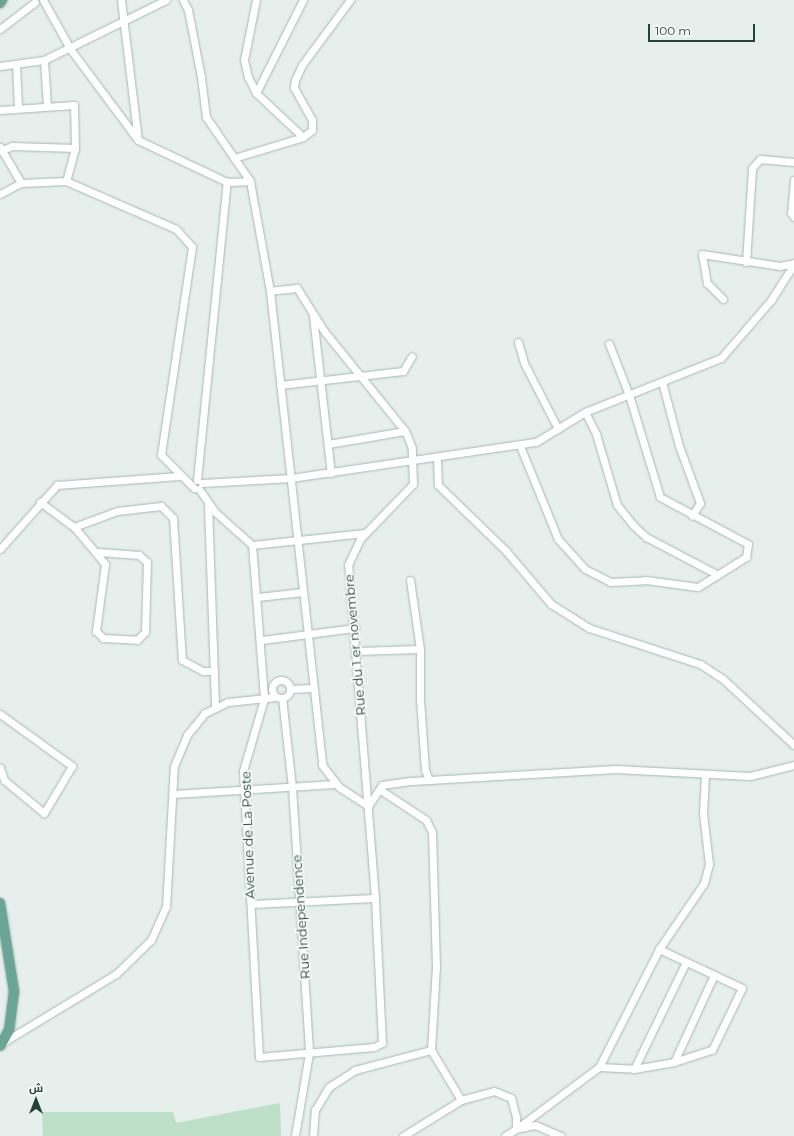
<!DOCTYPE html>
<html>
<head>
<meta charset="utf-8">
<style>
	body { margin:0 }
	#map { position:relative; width:794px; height:1136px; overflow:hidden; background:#e6efeb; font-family:Montserrat,Cairo,sans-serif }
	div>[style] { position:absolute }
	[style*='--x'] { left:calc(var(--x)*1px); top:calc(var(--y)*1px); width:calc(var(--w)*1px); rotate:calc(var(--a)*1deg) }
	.green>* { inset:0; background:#bfe0c8 }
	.roads { filter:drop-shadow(0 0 1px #a8b8b2) drop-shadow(0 0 1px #a8b8b2) }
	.minor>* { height:7px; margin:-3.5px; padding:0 3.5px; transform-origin:3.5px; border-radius:3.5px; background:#fff }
	.minor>.ring { margin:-3.5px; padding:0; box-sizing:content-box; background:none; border:7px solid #fff; border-radius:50% }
	.primary>* { height:10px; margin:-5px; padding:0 5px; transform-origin:5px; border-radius:5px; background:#6aa596 }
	span { translate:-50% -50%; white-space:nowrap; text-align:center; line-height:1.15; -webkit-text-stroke:3.5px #f7fbf9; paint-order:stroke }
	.street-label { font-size:13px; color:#24423a }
	.north { position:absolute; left:16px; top:1080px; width:40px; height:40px; -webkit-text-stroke:3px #f7fbf9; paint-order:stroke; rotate:0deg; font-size:11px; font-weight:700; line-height:16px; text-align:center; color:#24423a }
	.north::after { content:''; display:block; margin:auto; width:14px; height:18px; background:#24423a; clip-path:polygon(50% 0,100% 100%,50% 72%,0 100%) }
	.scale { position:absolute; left:648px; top:24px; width:107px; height:18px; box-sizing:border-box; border:2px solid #24423a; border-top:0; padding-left:5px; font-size:12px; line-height:14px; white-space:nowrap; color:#24423a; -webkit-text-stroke:3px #f7fbf9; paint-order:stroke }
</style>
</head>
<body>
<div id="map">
	<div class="green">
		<div style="clip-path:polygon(280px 1103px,281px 1136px,43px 1136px,42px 1112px,173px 1112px,176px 1123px)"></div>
	</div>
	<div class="roads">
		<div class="minor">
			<div style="--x:43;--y:0;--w:57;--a:60.8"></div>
			<div style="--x:71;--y:50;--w:112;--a:53.3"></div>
			<div style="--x:138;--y:140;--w:98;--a:25.3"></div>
			<div style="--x:227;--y:182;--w:23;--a:-2"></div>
			<div style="--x:250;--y:181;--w:112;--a:79.7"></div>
			<div style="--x:270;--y:291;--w:477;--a:83.7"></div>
			<div style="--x:322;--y:765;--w:28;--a:52"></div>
			<div style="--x:339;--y:787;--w:35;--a:33"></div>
			<div style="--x:368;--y:806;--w:25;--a:-56"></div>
			<div style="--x:382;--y:785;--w:30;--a:-8"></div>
			<div style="--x:412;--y:781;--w:204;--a:-3.4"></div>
			<div style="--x:616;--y:769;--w:134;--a:3"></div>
			<div style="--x:750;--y:776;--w:45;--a:-14"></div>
			<div style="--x:121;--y:0;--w:141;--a:83.1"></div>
			<div style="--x:183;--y:0;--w:11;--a:63"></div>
			<div style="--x:188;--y:10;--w:68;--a:79"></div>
			<div style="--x:201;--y:77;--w:40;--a:82.9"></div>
			<div style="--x:206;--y:117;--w:78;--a:55.5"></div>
			<div style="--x:256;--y:0;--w:61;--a:101.3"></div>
			<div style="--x:244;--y:60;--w:17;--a:77"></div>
			<div style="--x:248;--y:77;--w:18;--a:63"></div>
			<div style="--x:256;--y:93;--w:64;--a:43.1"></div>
			<div style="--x:0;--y:29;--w:44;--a:-37.6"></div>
			<div style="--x:44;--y:60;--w:46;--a:86.3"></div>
			<div style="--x:16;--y:64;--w:44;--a:87.4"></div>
			<div style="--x:0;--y:66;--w:44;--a:-7.8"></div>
			<div style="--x:44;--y:60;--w:136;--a:-26.2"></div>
			<div style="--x:256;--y:93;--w:104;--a:-63.2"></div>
			<div style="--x:0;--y:110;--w:74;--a:-3.9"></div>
			<div style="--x:74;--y:105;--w:43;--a:88.7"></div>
			<div style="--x:75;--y:148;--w:34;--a:105"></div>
			<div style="--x:0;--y:147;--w:42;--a:59.7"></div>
			<div style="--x:21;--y:183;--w:45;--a:-2.5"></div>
			<div style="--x:66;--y:181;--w:120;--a:23.6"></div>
			<div style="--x:176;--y:229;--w:24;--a:48"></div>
			<div style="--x:192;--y:247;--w:210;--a:98.5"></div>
			<div style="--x:161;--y:455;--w:47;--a:45"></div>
			<div style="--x:0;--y:151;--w:13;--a:-23"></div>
			<div style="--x:12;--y:146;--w:63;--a:1.8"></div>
			<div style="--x:234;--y:158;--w:72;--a:-16.9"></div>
			<div style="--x:303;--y:137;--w:11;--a:-38"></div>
			<div style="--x:312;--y:130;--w:10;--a:-90"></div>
			<div style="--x:312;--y:120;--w:37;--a:-119"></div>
			<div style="--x:294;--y:88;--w:8;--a:-83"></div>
			<div style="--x:295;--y:80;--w:17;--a:-65"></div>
			<div style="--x:302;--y:65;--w:81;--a:-53.6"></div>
			<div style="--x:794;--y:180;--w:33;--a:95"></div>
			<div style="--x:791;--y:213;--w:5;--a:53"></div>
			<div style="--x:0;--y:194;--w:24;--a:-28"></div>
			<div style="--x:746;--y:262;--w:94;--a:-86.3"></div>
			<div style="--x:752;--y:168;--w:12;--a:-48"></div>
			<div style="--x:760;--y:159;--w:34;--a:5"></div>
			<div style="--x:723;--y:299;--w:23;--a:-135"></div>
			<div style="--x:707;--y:283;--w:29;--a:-100"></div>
			<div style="--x:702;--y:254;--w:79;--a:8.7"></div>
			<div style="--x:780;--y:266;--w:14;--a:-12"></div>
			<div style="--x:313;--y:316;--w:158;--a:83.5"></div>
			<div style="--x:518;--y:342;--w:22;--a:74"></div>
			<div style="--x:524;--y:363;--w:74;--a:62.7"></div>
			<div style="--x:662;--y:382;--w:66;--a:75.1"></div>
			<div style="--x:679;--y:446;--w:61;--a:69.8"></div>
			<div style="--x:700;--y:503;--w:15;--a:122"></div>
			<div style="--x:280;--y:385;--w:124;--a:-6.5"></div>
			<div style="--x:403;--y:371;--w:17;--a:-59"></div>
			<div style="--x:585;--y:412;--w:25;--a:63"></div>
			<div style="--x:596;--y:434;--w:74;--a:73.5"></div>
			<div style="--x:617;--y:505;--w:26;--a:51"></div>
			<div style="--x:633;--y:525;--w:18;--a:43"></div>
			<div style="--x:646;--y:537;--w:81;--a:27.8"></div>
			<div style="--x:328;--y:444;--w:78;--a:-9.6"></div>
			<div style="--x:520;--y:446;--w:100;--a:67.8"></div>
			<div style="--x:558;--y:539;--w:40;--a:48"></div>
			<div style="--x:585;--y:569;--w:29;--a:27"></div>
			<div style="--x:611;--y:582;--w:35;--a:-3"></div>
			<div style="--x:646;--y:580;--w:52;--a:7.7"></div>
			<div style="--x:698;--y:587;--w:57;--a:-32"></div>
			<div style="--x:746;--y:557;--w:13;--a:-81"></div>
			<div style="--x:748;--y:544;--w:100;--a:-151.9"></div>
			<div style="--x:660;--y:497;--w:107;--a:-106.9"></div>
			<div style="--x:629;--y:395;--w:55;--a:-111.4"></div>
			<div style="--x:437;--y:459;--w:26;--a:88"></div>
			<div style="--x:438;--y:485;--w:95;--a:44.1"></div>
			<div style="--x:506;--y:551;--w:70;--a:49.7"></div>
			<div style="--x:551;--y:604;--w:45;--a:32.3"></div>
			<div style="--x:589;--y:628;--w:117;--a:18"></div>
			<div style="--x:700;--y:664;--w:27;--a:33"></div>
			<div style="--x:723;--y:679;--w:97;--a:42.9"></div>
			<div style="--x:197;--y:480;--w:300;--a:-84.3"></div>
			<div style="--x:202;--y:483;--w:89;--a:-3.2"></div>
			<div style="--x:291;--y:478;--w:248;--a:-8.4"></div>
			<div style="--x:536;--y:442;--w:57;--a:-31.5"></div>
			<div style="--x:585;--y:412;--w:146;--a:-21.7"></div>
			<div style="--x:721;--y:358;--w:77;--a:-49.2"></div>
			<div style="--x:771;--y:300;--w:43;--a:-57.4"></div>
			<div style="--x:199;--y:489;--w:28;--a:55"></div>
			<div style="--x:215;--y:512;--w:50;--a:41.7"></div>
			<div style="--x:252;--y:545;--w:154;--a:85.5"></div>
			<div style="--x:264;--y:699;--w:75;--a:106.3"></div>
			<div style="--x:243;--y:771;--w:286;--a:86.8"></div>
			<div style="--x:259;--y:1057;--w:115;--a:-5"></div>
			<div style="--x:374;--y:1047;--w:9;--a:-27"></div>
			<div style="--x:382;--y:1043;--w:145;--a:-92.8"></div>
			<div style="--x:375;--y:898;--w:334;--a:-94.6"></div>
			<div style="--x:348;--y:565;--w:29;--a:-65"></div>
			<div style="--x:360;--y:539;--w:76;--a:-46.1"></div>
			<div style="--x:413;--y:484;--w:36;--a:-92"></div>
			<div style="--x:412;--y:448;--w:18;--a:-112"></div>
			<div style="--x:405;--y:431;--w:129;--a:-129"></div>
			<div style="--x:324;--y:331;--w:51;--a:-122.1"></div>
			<div style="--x:297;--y:288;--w:27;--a:174"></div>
			<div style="--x:40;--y:502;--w:44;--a:36.6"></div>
			<div style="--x:75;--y:528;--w:47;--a:50.2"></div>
			<div style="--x:105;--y:564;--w:68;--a:97.7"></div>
			<div style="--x:96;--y:631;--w:10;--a:45"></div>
			<div style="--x:103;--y:638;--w:34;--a:3"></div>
			<div style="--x:137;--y:640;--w:11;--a:-45"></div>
			<div style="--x:145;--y:632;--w:70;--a:-88.4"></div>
			<div style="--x:147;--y:562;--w:11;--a:-139"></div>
			<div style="--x:139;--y:555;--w:41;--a:-175.8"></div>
			<div style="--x:208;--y:505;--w:203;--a:88"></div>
			<div style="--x:74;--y:527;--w:46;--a:-20.4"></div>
			<div style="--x:117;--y:511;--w:44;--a:-6.5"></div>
			<div style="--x:161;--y:506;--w:17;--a:45"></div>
			<div style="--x:173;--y:518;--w:142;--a:86.4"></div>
			<div style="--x:182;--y:660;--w:24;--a:28"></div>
			<div style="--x:203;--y:671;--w:11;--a:0"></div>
			<div style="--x:252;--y:545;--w:113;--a:-6.1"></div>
			<div style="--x:0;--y:549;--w:86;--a:-48.3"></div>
			<div style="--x:57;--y:485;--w:122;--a:-4.2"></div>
			<div style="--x:410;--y:580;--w:70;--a:81.8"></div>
			<div style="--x:420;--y:649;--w:50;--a:90"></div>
			<div style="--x:420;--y:699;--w:71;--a:86"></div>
			<div style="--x:425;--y:770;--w:11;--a:68"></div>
			<div style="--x:258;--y:597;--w:45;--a:-6.3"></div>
			<div style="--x:262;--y:640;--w:94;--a:-7.4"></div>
			<div style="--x:357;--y:651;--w:63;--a:-1.8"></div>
			<div class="ring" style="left:272px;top:680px;width:11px;height:11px"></div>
			<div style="--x:290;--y:689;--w:21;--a:-3"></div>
			<div style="--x:282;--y:698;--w:90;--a:83.6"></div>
			<div style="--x:292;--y:787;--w:267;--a:86.3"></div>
			<div style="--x:309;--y:1053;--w:84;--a:99.6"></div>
			<div style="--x:0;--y:714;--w:89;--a:35.8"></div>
			<div style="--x:72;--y:766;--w:55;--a:120.8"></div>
			<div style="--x:44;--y:813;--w:52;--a:-140.5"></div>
			<div style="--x:4;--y:780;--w:13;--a:-108"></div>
			<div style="--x:173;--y:794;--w:163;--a:-3.5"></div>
			<div style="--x:251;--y:904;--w:124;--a:-2.8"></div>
			<div style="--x:2;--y:1043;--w:133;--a:-31.2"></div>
			<div style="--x:116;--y:974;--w:49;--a:-44.2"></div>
			<div style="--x:151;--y:940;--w:36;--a:-66"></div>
			<div style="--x:166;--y:907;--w:141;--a:-86.8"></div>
			<div style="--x:174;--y:766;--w:34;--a:-67"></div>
			<div style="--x:187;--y:735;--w:28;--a:-51"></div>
			<div style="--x:205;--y:713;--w:25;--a:-26"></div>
			<div style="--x:228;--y:702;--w:48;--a:-5.9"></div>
			<div style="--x:431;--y:1050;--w:58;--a:59"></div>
			<div style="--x:674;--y:1062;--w:96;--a:-65.3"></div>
			<div style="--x:599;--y:1067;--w:35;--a:3"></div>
			<div style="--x:634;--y:1069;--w:41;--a:-9.9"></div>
			<div style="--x:674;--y:1062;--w:40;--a:-18"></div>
			<div style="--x:712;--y:1050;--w:69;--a:-64.2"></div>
			<div style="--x:742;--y:988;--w:92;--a:-154.8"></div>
			<div style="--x:634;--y:1069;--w:119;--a:-64.1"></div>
			<div style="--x:520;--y:1128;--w:15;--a:-11"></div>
			<div style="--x:535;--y:1125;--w:28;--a:23"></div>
			<div style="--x:516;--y:1129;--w:104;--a:-36.8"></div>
			<div style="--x:599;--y:1067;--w:132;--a:-63"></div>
			<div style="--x:659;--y:949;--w:80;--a:-55.7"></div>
			<div style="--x:704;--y:883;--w:20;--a:-75"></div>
			<div style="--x:709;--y:864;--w:50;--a:-96.8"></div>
			<div style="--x:703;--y:814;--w:40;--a:-87.1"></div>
			<div style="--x:313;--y:1136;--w:26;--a:-86"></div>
			<div style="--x:315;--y:1110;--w:27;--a:-59"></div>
			<div style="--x:329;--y:1087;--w:31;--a:-33"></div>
			<div style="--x:355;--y:1070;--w:79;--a:-14.7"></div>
			<div style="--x:431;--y:1050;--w:83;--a:-86.6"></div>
			<div style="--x:436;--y:967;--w:135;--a:-91.7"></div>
			<div style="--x:432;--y:832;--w:13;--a:-117"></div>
			<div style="--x:426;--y:820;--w:56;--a:-146.6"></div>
			<div style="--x:403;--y:1136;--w:68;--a:-31.8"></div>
			<div style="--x:461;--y:1100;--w:34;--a:-15"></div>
			<div style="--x:494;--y:1091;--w:18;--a:22"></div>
			<div style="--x:511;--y:1098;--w:20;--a:75"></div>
			<div style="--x:516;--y:1117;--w:12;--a:90"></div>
			<div style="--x:516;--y:1129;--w:13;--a:148"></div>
		</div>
		<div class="primary">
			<div style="--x:0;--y:3;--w:4;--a:-56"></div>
			<div style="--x:0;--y:903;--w:89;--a:81"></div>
			<div style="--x:14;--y:991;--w:39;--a:97"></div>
			<div style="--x:9;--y:1030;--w:18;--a:119"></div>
		</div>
	</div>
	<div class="street-label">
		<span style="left:355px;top:645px;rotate:-95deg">Rue du 1 er novembre</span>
		<span style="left:248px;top:835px;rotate:-92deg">Avenue de La Poste</span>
		<span style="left:301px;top:917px;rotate:-94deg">Rue Independence</span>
	</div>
	<div class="north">ش</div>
	<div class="scale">100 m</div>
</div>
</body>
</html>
